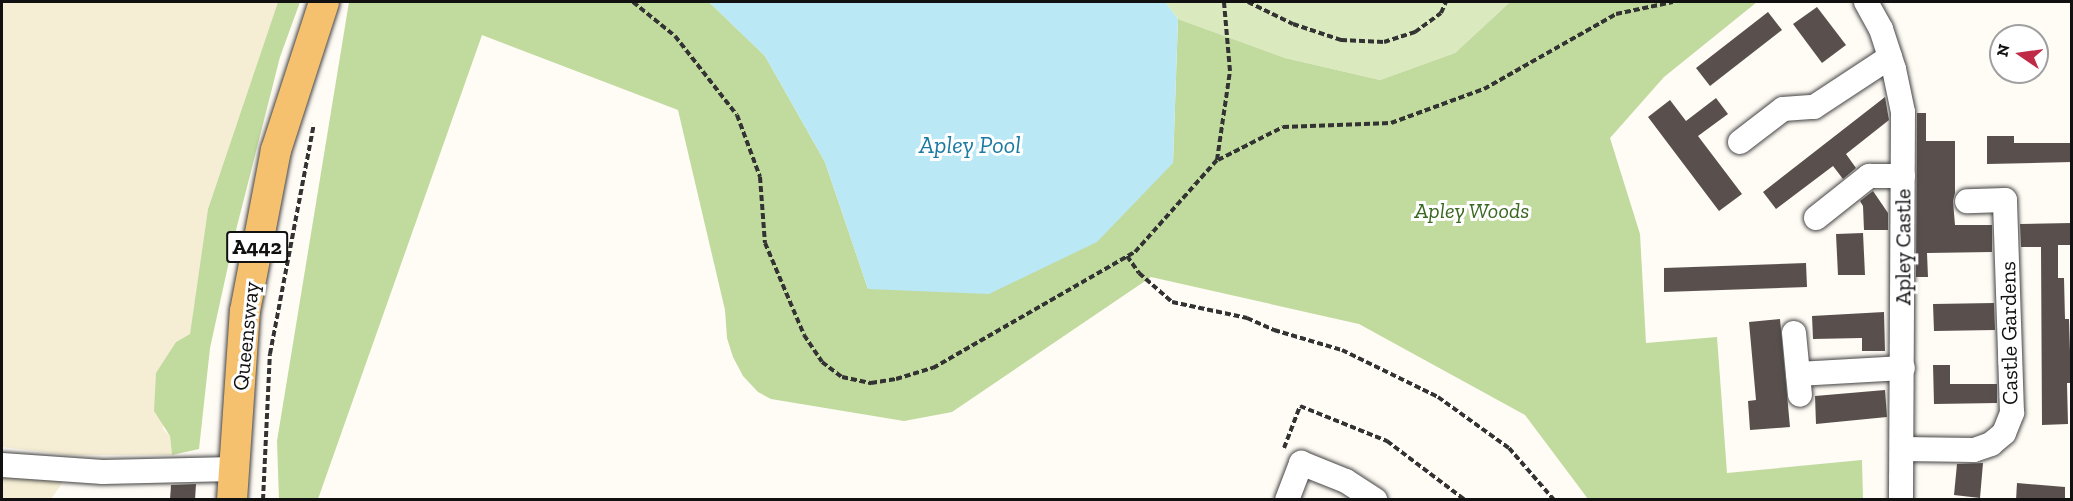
<!DOCTYPE html>
<html>
<head>
<meta charset="utf-8">
<style>
	body { margin:0 }
	#map { position:relative; width:2073px; height:501px; overflow:hidden; background:#fffbf5; font-family:"Zilla Slab",serif }
	div>[style] { position:absolute }
	[style*='--x'] { left:calc(var(--x)*1px); top:calc(var(--y)*1px); width:calc(var(--w)*1px); rotate:calc(var(--a)*1deg) }
	.farmland>* { inset:0; background:#f5eed4 }
	.green>* { inset:0; background:#dbeabe }
	.forest>* { inset:0; background:#c1da9d }
	.water>* { inset:0; background:#bae8f5 }
	.building>* { inset:0; background:#59504d }
	.path>* { height:4px; margin-top:-2px; transform-origin:0; background:repeating-linear-gradient(90deg,#333 0 6px,transparent 0 9px) }
	.roads { filter:drop-shadow(0 0 2px #444) drop-shadow(0 0 2px #444) }
	.minor>* { height:24px; margin:-12px; padding:0 12px; transform-origin:12px; border-radius:12px; background:#fff }
	.major>* { height:30px; margin:-15px; padding:0 15px; transform-origin:15px; border-radius:15px; background:#f5c16e }
	span { translate:-50% -50%; white-space:nowrap; text-align:center; line-height:1.15; -webkit-text-stroke:6px #fff; paint-order:stroke }
	.shield-label span { padding:2px 4px; background:#fff; border:2px solid; border-radius:4px; -webkit-text-stroke-width:0 }
	.shield-label { font-size:21px; color:#111; font-weight:700 }
	.park-label { font-size:22px; color:#3a6821; font-style:italic }
	.street-label { font-size:22px; color:#111 }
	.water-label { font-size:24px; color:#1b7aa2; font-style:italic }
	.frame { position:absolute; inset:0; border:3px solid #111; pointer-events:none }
	.north { position:absolute; left:1989px; top:24px; width:60px; height:60px; box-sizing:border-box; background:#fff; border:2px solid #a0a0a0; border-radius:50%; rotate:283deg; font-size:16px; font-weight:700; line-height:24px; text-align:center; color:#111 }
	.north::after { content:''; display:block; margin:auto; width:21px; height:27px; background:#bf2a46; clip-path:polygon(50% 0,100% 100%,50% 72%,0 100%) }
</style>
</head>
<body>
<div id="map">
	<div class="farmland">
		<div style="clip-path:polygon(2px 2px,278px 2px,208px 209px,190px 334px,176px 342px,163px 429px,170px 436px,172px 455px,69px 455px,2px 447px)"></div>
		<div style="clip-path:polygon(2px 476px,63px 482px,51px 499px,2px 499px)"></div>
	</div>
	<div class="green">
		<div style="clip-path:polygon(1165px 2px,1510px 2px,1455px 53px,1380px 80px,1285px 58px,1178px 19px)"></div>
	</div>
	<div class="forest">
		<div style="clip-path:polygon(278px 2px,300px 2px,280px 57px,235px 234px,210px 348px,199px 449px,172px 455px,170px 436px,154px 411px,156px 373px,176px 342px,190px 334px,208px 209px)"></div>
		<div style="clip-path:polygon(349px 2px,709px 2px,765px 56px,825px 162px,868px 289px,1173px 163px,1178px 19px,1285px 58px,1380px 80px,1455px 53px,1510px 2px,1757px 2px,1664px 77px,1610px 138px,1640px 234px,1646px 343px,1717px 337px,1727px 473px,1862px 460px,1863px 499px,1588px 499px,1525px 415px,1359px 324px,1151px 277px,952px 412px,904px 421px,771px 399px,758px 392px,743px 376px,733px 357px,727px 338px,725px 310px,678px 110px,482px 35px,318px 499px,279px 500px,277px 441px)"></div>
	</div>
	<div class="water">
		<div style="clip-path:polygon(709px 2px,1165px 2px,1178px 19px,1173px 163px,1097px 242px,989px 294px,868px 289px,825px 162px,765px 56px)"></div>
	</div>
	<div class="building">
		<div style="clip-path:polygon(1817px 7px,1846px 45px,1822px 63px,1793px 24px)"></div>
		<div style="clip-path:polygon(1768px 12px,1782px 30px,1710px 86px,1696px 68px)"></div>
		<div style="clip-path:polygon(1885px 97px,1889px 120px,1846px 154px,1856px 168px,1843px 179px,1833px 166px,1776px 209px,1763px 192px)"></div>
		<div style="clip-path:polygon(1716px 98px,1728px 114px,1698px 136px,1742px 194px,1719px 211px,1648px 117px,1670px 100px,1686px 121px)"></div>
		<div style="clip-path:polygon(1917px 113px,1926px 113px,1926px 141px,1955px 141px,1955px 193px,1953px 201px,1955px 225px,1992px 225px,1992px 252px,1927px 253px,1928px 277px,1916px 277px)"></div>
		<div style="clip-path:polygon(1987px 136px,2014px 136px,2014px 143px,2072px 143px,2072px 162px,1987px 164px)"></div>
		<div style="clip-path:polygon(1873px 191px,1888px 213px,1888px 230px,1864px 230px,1863px 206px,1860px 201px)"></div>
		<div style="clip-path:polygon(2072px 223px,2072px 245px,2058px 245px,2058px 278px,2064px 278px,2065px 319px,2069px 319px,2071px 383px,2067px 383px,2068px 424px,2042px 425px,2041px 247px,2021px 247px,2020px 224px)"></div>
		<div style="clip-path:polygon(1863px 233px,1865px 275px,1838px 275px,1836px 234px)"></div>
		<div style="clip-path:polygon(1806px 263px,1807px 287px,1664px 292px,1664px 268px)"></div>
		<div style="clip-path:polygon(1994px 303px,1995px 330px,1934px 331px,1933px 304px)"></div>
		<div style="clip-path:polygon(1884px 312px,1885px 351px,1862px 351px,1862px 338px,1813px 339px,1812px 316px)"></div>
		<div style="clip-path:polygon(1780px 319px,1790px 427px,1750px 430px,1748px 401px,1756px 400px,1749px 322px)"></div>
		<div style="clip-path:polygon(1933px 365px,1950px 365px,1950px 384px,1997px 384px,1997px 403px,1934px 404px)"></div>
		<div style="clip-path:polygon(1885px 390px,1887px 417px,1816px 424px,1815px 396px)"></div>
		<div style="clip-path:polygon(1983px 463px,1980px 498px,1954px 495px,1957px 464px)"></div>
		<div style="clip-path:polygon(2017px 483px,2065px 487px,2065px 500px,2016px 500px)"></div>
		<div style="clip-path:polygon(196px 484px,195px 500px,170px 500px,171px 485px)"></div>
	</div>
	<div class="path">
		<div style="--x:633;--y:2;--w:54;--a:39"></div>
		<div style="--x:675;--y:36;--w:100;--a:51.9"></div>
		<div style="--x:737;--y:115;--w:66;--a:69.6"></div>
		<div style="--x:760;--y:177;--w:66;--a:85.7"></div>
		<div style="--x:765;--y:243;--w:100;--a:67"></div>
		<div style="--x:804;--y:335;--w:32;--a:56"></div>
		<div style="--x:822;--y:362;--w:25;--a:37"></div>
		<div style="--x:842;--y:377;--w:30;--a:12"></div>
		<div style="--x:871;--y:383;--w:25;--a:-9"></div>
		<div style="--x:896;--y:379;--w:39;--a:-17"></div>
		<div style="--x:933;--y:368;--w:233;--a:-29.9"></div>
		<div style="--x:1135;--y:252;--w:123;--a:-48.3"></div>
		<div style="--x:1217;--y:160;--w:90;--a:-81.7"></div>
		<div style="--x:1230;--y:71;--w:69;--a:-95"></div>
		<div style="--x:1248;--y:2;--w:50;--a:26.1"></div>
		<div style="--x:1293;--y:24;--w:51;--a:18.4"></div>
		<div style="--x:1341;--y:40;--w:43;--a:2.7"></div>
		<div style="--x:1384;--y:42;--w:33;--a:-18"></div>
		<div style="--x:1415;--y:32;--w:32;--a:-36"></div>
		<div style="--x:1441;--y:13;--w:12;--a:-66"></div>
		<div style="--x:1218;--y:160;--w:73;--a:-26.9"></div>
		<div style="--x:1283;--y:127;--w:108;--a:-2.1"></div>
		<div style="--x:1391;--y:123;--w:99;--a:-20.1"></div>
		<div style="--x:1484;--y:89;--w:152;--a:-29.6"></div>
		<div style="--x:1616;--y:14;--w:58;--a:-11.9"></div>
		<div style="--x:1127;--y:256;--w:21;--a:55"></div>
		<div style="--x:1139;--y:273;--w:44;--a:41.3"></div>
		<div style="--x:1172;--y:302;--w:77;--a:12"></div>
		<div style="--x:1247;--y:318;--w:30;--a:24"></div>
		<div style="--x:1274;--y:330;--w:71;--a:16.4"></div>
		<div style="--x:1342;--y:350;--w:107;--a:26.1"></div>
		<div style="--x:1438;--y:397;--w:87;--a:35.7"></div>
		<div style="--x:1509;--y:448;--w:69;--a:49.1"></div>
		<div style="--x:1284;--y:448;--w:45;--a:-69.1"></div>
		<div style="--x:1300;--y:406;--w:94;--a:21.9"></div>
		<div style="--x:1387;--y:441;--w:98;--a:37.1"></div>
		<div style="--x:263;--y:500;--w:146;--a:-87.3"></div>
		<div style="--x:270;--y:354;--w:234;--a:-79.2"></div>
	</div>
	<div class="roads">
		<div class="minor">
			<div style="--x:1866;--y:2;--w:31;--a:61"></div>
			<div style="--x:1881;--y:29;--w:42;--a:72"></div>
			<div style="--x:1894;--y:69;--w:44;--a:78.2"></div>
			<div style="--x:1903;--y:112;--w:388;--a:90.3"></div>
			<div style="--x:1740;--y:142;--w:54;--a:-37.5"></div>
			<div style="--x:1783;--y:109;--w:31;--a:-4"></div>
			<div style="--x:1814;--y:107;--w:91;--a:-33.3"></div>
			<div style="--x:1816;--y:218;--w:68;--a:-38.4"></div>
			<div style="--x:1869;--y:176;--w:34;--a:0"></div>
			<div style="--x:1794;--y:333;--w:62;--a:84.5"></div>
			<div style="--x:1798;--y:374;--w:105;--a:-3.3"></div>
			<div style="--x:1903;--y:449;--w:71;--a:0.8"></div>
			<div style="--x:1974;--y:450;--w:18;--a:-19"></div>
			<div style="--x:1991;--y:444;--w:17;--a:-40"></div>
			<div style="--x:2004;--y:433;--w:22;--a:-68"></div>
			<div style="--x:2012;--y:413;--w:213;--a:-91.9"></div>
			<div style="--x:2005;--y:200;--w:38;--a:178"></div>
			<div style="--x:2;--y:465;--w:101;--a:4"></div>
			<div style="--x:103;--y:472;--w:131;--a:-1.3"></div>
			<div style="--x:1287;--y:500;--w:40;--a:-69"></div>
			<div style="--x:1301;--y:463;--w:48;--a:21.8"></div>
			<div style="--x:1346;--y:481;--w:35;--a:33"></div>
		</div>
		<div class="major">
			<div style="--x:232;--y:500;--w:189;--a:-86.1"></div>
			<div style="--x:245;--y:311;--w:164;--a:-79.1"></div>
			<div style="--x:276;--y:150;--w:156;--a:-72"></div>
		</div>
	</div>
	<div class="shield-label">
		<span style="left:257px;top:247px">A442</span>
	</div>
	<div class="park-label">
		<span style="left:1472px;top:211px">Apley Woods</span>
	</div>
	<div class="street-label">
		<span style="left:1903px;top:247px;rotate:-90deg">Apley Castle</span>
		<span style="left:2009px;top:333px;rotate:-91deg">Castle Gardens</span>
		<span style="left:246px;top:336px;rotate:-84deg">Queensway</span>
	</div>
	<div class="water-label">
		<span style="left:970px;top:145px">Apley Pool</span>
	</div>
	<div class="frame"></div>
	<div class="north">N</div>
</div>
</body>
</html>
